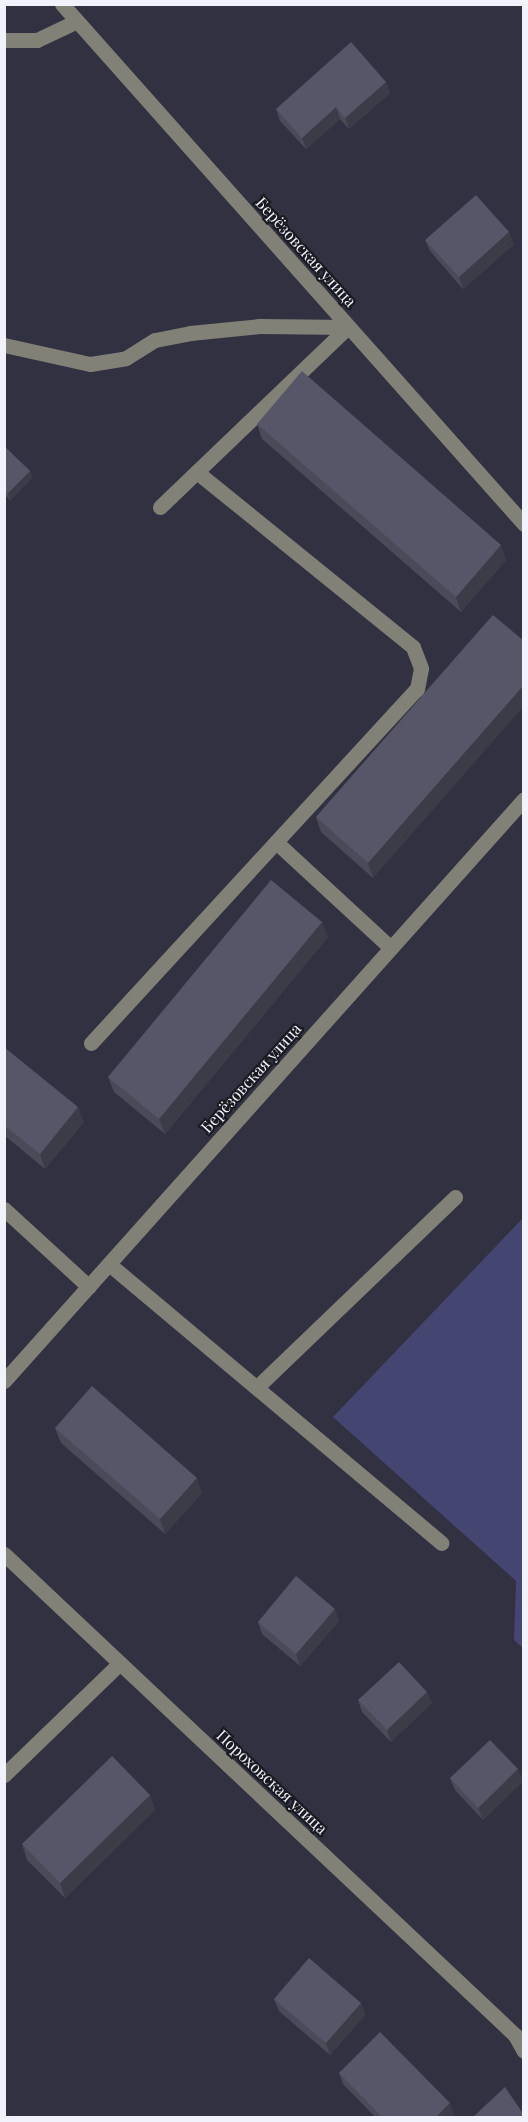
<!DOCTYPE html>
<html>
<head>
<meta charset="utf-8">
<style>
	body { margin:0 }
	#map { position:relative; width:528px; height:2122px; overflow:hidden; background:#313141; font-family:"Playfair Display",serif }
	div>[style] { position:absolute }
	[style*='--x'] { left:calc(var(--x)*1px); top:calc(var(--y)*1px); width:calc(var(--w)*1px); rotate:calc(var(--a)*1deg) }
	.green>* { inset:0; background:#454572 }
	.minor>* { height:15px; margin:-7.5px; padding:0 7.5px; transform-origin:7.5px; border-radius:7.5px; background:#828178 }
	.wall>* { inset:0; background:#4a4a59 }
	.shaded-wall>* { inset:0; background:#3c3c49 }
	.building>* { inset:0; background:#565668 }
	span { translate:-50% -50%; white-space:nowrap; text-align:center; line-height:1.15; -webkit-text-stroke:4.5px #1a1a21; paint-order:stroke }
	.street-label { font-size:16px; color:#f1f2fc }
	.frame { position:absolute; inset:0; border:6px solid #f1f2fc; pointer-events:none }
</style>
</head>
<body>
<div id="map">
	<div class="green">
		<div style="clip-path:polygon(523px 1218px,523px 1648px,514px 1640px,516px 1581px,333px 1417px)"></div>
	</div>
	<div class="minor">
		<div style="--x:62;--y:4;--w:696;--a:48.38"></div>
		<div style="--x:4;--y:40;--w:33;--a:0"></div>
		<div style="--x:37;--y:40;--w:44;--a:-25.4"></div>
		<div style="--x:4;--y:345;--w:88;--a:12.5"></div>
		<div style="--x:90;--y:364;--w:36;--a:-9"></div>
		<div style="--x:126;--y:358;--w:34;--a:-32"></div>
		<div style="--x:155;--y:340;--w:36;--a:-11"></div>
		<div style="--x:190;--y:333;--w:70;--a:-5.7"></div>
		<div style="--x:260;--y:326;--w:88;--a:0.7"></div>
		<div style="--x:160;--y:507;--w:260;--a:-43.8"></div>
		<div style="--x:276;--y:842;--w:156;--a:42.7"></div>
		<div style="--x:91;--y:1043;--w:481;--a:-47.4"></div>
		<div style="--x:417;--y:689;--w:21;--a:-79"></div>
		<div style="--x:421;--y:668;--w:22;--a:-111"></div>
		<div style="--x:413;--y:647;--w:278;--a:-141"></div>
		<div style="--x:4;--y:1209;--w:115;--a:42.5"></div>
		<div style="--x:109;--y:1264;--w:434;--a:40"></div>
		<div style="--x:4;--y:1381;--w:780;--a:-48.22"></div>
		<div style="--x:258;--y:1386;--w:273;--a:-43.8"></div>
		<div style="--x:4;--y:1554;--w:702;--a:43.27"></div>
		<div style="--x:515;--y:2035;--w:18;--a:61"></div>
		<div style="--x:4;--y:1775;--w:161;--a:-44"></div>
	</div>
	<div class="wall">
		<div style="clip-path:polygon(386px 82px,390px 93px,349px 129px,340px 119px,306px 149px,280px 121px,276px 109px)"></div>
		<div style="clip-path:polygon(425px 240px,514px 244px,463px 289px,430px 251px)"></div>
		<div style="clip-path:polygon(257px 424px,506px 560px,461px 612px,262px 439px)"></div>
		<div style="clip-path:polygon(4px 446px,30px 471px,32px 478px,10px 500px,4px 494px)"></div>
		<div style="clip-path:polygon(493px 615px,373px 878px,321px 832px,316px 817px)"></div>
		<div style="clip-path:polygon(322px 922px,328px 937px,165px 1134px,114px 1092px,108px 1077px)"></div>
		<div style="clip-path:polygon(4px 1047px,84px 1122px,45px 1169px,4px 1135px)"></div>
		<div style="clip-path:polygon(55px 1428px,202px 1493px,165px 1534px,61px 1443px)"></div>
		<div style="clip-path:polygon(339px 1621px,300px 1666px,262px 1634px,258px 1622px)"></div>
		<div style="clip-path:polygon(358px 1700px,432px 1703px,391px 1742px,362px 1712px)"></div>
		<div style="clip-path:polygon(450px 1778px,523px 1781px,483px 1820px,455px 1790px)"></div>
		<div style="clip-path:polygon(150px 1795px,155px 1810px,65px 1898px,27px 1860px,22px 1844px)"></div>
		<div style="clip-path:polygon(274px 1999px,361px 2003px,365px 2015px,330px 2055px,279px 2011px)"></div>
		<div style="clip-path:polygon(339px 2073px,454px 2115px,451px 2118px,376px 2118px,343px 2084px)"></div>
	</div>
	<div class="shaded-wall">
		<div style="clip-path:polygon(386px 82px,390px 93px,349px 129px,345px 118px)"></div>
		<div style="clip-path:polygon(336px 107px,340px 119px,306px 149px,302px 138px)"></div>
		<div style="clip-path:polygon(509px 232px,514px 244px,463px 289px,459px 277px)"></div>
		<div style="clip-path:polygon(30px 471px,32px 478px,10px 500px,8px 493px)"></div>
		<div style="clip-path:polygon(501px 545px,506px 560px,461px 612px,456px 597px)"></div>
		<div style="clip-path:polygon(524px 685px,524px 706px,373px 878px,368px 863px)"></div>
		<div style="clip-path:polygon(322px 922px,328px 937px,165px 1134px,159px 1119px)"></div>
		<div style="clip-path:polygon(78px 1107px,84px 1122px,45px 1169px,40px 1154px)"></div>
		<div style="clip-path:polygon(197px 1478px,202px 1493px,165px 1534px,160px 1519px)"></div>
		<div style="clip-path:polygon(335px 1609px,339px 1621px,300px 1666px,296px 1654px)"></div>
		<div style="clip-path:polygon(427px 1692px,432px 1703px,391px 1742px,387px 1730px)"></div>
		<div style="clip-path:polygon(518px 1769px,523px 1781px,483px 1820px,478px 1808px)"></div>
		<div style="clip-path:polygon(150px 1795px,155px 1810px,65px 1898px,60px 1883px)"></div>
		<div style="clip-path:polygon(361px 2003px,365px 2015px,330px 2055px,326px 2043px)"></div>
		<div style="clip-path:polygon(450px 2103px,454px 2115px,451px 2118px,435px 2118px)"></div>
	</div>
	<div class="building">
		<div style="clip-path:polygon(351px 42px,386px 82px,345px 118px,336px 107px,302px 138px,276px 109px)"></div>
		<div style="clip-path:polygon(476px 195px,509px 232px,459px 277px,425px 240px)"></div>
		<div style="clip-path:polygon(302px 371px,501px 545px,456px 597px,257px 424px)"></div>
		<div style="clip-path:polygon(4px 446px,30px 471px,8px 493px,4px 490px)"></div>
		<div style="clip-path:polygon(493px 615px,524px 641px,524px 685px,368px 863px,316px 817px)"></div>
		<div style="clip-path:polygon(271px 880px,322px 922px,159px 1119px,108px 1077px)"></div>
		<div style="clip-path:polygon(4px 1047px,78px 1107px,40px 1154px,4px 1125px)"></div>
		<div style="clip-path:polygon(92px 1386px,197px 1478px,160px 1519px,55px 1428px)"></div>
		<div style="clip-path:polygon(296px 1576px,335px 1609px,296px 1654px,258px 1622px)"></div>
		<div style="clip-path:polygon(399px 1662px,427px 1692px,387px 1730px,358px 1700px)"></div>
		<div style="clip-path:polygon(490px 1740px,518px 1769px,478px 1808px,450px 1778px)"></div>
		<div style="clip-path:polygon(112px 1756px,150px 1795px,60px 1883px,22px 1844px)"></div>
		<div style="clip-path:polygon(309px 1958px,361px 2003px,326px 2043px,274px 1999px)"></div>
		<div style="clip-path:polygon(380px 2032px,450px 2103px,435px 2118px,383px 2118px,339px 2073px)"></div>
		<div style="clip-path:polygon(505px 2087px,524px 2115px,524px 2118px,472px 2118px)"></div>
	</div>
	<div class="street-label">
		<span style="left:306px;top:252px;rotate:48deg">Берёзовская улица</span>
		<span style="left:251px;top:1078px;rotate:-48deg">Берёзовская улица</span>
		<span style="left:272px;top:1782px;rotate:43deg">Пороховская улица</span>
	</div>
	<div class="frame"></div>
</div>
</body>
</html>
